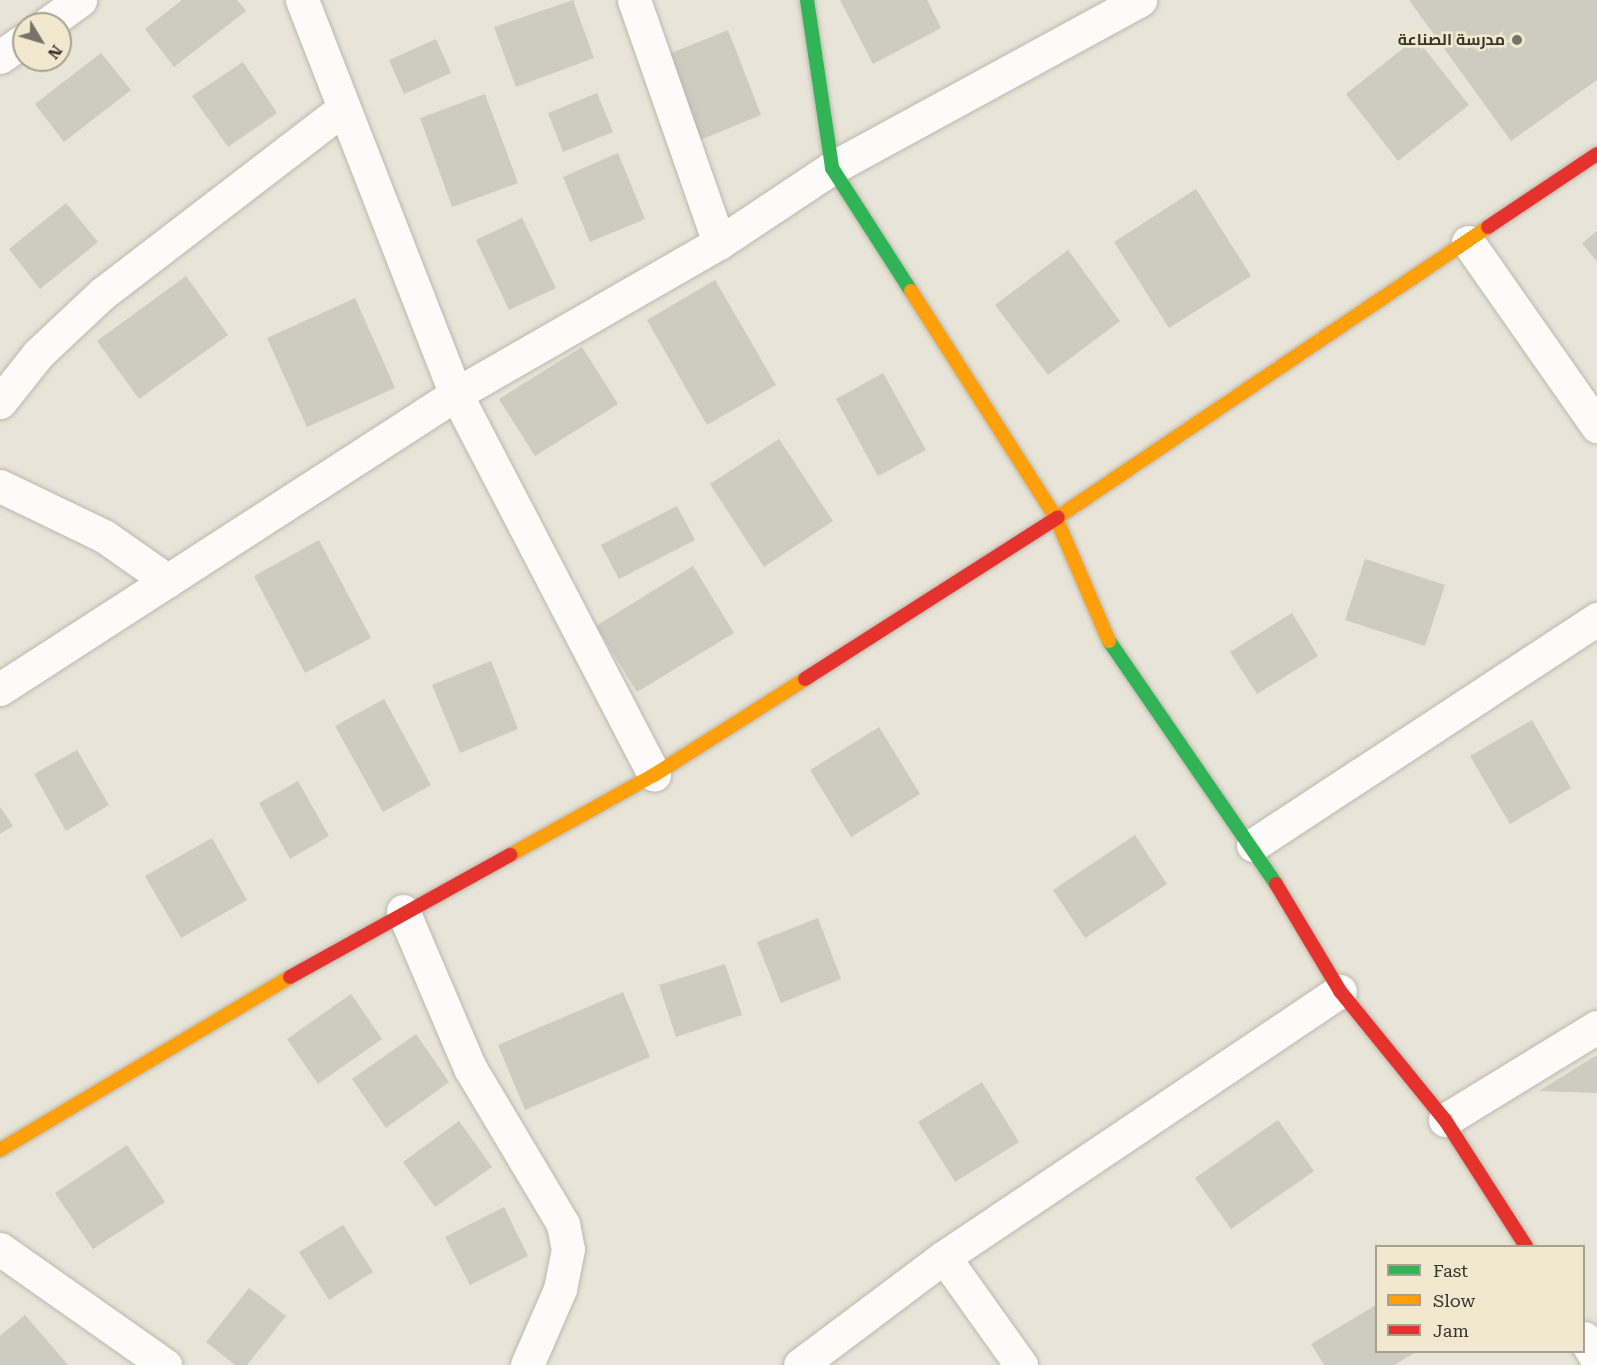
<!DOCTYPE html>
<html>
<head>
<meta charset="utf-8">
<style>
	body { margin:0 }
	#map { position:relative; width:1597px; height:1365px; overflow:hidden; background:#e8e4d7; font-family:"Roboto Serif",Cairo,serif }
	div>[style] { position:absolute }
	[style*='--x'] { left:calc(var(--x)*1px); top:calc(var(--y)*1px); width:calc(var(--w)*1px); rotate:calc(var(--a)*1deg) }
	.building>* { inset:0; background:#cecbc0 }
	.roads { filter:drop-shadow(0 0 2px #bab7ad) drop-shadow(0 0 2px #bab7ad) }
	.street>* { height:33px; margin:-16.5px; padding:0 16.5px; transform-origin:16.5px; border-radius:16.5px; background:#fcfbf9 }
	.fast>* { height:14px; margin:-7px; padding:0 7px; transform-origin:7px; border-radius:7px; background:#30b455 }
	.slow>* { height:14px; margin:-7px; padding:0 7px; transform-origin:7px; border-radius:7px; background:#ff9f0a }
	.jam>* { height:14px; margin:-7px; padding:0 7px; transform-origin:7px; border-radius:7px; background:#e5322d }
	.dots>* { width:16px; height:16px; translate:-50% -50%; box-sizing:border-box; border:3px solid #f0e8cf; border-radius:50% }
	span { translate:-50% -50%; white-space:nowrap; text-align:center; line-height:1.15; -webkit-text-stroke:5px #f0e8cf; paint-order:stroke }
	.poi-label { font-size:16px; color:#39362c; font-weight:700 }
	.right { translate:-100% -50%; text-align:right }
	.legend { position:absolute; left:1375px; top:1245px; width:210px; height:108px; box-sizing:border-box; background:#f0e8cf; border:2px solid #a7a18e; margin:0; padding:8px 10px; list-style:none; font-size:18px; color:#39362c }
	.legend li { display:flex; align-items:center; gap:12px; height:30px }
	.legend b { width:30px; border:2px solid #a7a18e }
	.north { position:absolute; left:12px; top:12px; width:60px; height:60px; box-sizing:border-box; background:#f0e8cf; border:2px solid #a7a18e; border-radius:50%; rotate:128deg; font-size:16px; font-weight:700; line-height:24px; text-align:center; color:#39362c }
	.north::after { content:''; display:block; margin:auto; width:21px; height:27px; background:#767368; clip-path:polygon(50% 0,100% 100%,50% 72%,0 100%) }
</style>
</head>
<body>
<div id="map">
	<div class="building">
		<div style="clip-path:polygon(182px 0,237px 0,246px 11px,174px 67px,145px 29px)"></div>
		<div style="clip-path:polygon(573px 0,594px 58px,516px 87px,494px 27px)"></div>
		<div style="clip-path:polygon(840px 0,927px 0,941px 28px,873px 64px)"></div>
		<div style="clip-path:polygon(1409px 0,1597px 0,1597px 80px,1511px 141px)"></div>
		<div style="clip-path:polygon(728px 30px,761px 115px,693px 143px,659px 58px)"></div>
		<div style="clip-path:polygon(1416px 38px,1469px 105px,1398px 161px,1346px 94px)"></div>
		<div style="clip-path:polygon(436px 39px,451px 73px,404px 94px,389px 60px)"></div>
		<div style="clip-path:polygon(101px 53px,131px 90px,64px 142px,35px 104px)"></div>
		<div style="clip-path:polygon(243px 62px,277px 113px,228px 147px,192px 96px)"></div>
		<div style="clip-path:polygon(597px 93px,613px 132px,563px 152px,548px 113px)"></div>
		<div style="clip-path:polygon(485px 94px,518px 183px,452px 207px,420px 118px)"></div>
		<div style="clip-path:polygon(618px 153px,645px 219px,590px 242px,563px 177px)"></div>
		<div style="clip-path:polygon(1196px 189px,1251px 276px,1169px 328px,1114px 242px)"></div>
		<div style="clip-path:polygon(66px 203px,98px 242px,40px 289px,9px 249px)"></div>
		<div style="clip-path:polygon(522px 218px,556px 288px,509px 310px,476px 240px)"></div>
		<div style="clip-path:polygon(1597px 231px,1597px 262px,1582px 243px)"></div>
		<div style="clip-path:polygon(1068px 250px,1120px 321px,1048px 375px,995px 305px)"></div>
		<div style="clip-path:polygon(186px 276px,228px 335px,139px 399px,97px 341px)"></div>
		<div style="clip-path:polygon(715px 280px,776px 385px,707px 425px,647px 320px)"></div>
		<div style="clip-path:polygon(355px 298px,395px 388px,307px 427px,267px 338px)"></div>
		<div style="clip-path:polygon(582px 347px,618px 404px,535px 456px,499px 399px)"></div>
		<div style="clip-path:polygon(883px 373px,926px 450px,878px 476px,836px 399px)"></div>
		<div style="clip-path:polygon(779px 439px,833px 521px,764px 567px,710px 484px)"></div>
		<div style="clip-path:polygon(677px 506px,695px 540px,619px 579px,601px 545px)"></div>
		<div style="clip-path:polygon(319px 540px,371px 638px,305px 673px,254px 576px)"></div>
		<div style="clip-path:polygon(1365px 559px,1445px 585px,1425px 646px,1345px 620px)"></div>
		<div style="clip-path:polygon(693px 566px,734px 633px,637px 692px,596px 626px)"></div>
		<div style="clip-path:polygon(1292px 613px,1318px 656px,1257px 694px,1230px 652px)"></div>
		<div style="clip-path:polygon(491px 661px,518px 729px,460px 753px,432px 685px)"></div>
		<div style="clip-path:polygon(384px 699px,431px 785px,383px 812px,335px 726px)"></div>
		<div style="clip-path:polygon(1532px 720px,1571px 788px,1510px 824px,1470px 756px)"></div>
		<div style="clip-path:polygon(879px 727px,920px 794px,851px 837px,810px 770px)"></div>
		<div style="clip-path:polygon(77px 750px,109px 805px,66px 831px,34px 774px)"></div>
		<div style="clip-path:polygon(298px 781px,329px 836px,290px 859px,259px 803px)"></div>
		<div style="clip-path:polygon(0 807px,13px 826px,0 834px)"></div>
		<div style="clip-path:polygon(1135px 835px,1167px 884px,1085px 938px,1053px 890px)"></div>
		<div style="clip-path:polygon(212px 838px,247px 900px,181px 938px,145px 876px)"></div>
		<div style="clip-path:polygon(818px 918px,841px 979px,781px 1003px,757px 942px)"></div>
		<div style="clip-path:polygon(725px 964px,742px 1015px,676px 1037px,659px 985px)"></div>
		<div style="clip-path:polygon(623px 992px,650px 1057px,525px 1110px,498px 1045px)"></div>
		<div style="clip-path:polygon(351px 994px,382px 1039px,318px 1084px,287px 1039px)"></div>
		<div style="clip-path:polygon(416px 1034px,449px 1082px,386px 1128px,352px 1079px)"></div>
		<div style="clip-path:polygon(1597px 1055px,1597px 1093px,1539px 1091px)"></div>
		<div style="clip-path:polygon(982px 1082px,1019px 1142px,955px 1182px,918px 1122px)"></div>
		<div style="clip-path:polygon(1278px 1120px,1314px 1171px,1231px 1229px,1195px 1178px)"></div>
		<div style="clip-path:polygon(459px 1121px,492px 1167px,435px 1207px,403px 1162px)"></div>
		<div style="clip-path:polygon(127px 1145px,165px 1202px,93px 1249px,55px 1193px)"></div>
		<div style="clip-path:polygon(504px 1207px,528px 1256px,470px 1285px,445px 1237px)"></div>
		<div style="clip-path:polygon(343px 1225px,373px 1272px,329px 1300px,299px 1252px)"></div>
		<div style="clip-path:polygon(249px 1288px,286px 1316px,247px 1365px,235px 1365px,206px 1342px)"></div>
		<div style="clip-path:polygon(1376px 1305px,1376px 1352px,1416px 1352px,1394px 1365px,1324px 1365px,1311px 1344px)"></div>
		<div style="clip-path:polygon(25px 1315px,68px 1365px,0 1365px,0 1336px)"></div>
	</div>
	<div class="roads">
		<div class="street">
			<div style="--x:302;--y:0;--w:423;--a:68.7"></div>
			<div style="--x:456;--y:394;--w:429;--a:62.5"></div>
			<div style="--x:634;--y:0;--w:257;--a:70.7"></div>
			<div style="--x:47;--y:24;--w:41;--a:-36"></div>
			<div style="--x:0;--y:57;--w:29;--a:-35"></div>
			<div style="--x:1468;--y:242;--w:225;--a:55"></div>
			<div style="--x:0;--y:402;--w:61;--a:-51.6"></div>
			<div style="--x:38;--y:354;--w:89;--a:-43.2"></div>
			<div style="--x:103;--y:293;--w:302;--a:-37.5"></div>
			<div style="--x:0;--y:486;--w:115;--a:25.7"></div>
			<div style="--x:104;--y:536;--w:78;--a:35.1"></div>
			<div style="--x:0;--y:689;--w:543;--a:-32.9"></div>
			<div style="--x:456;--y:394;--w:303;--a:-29.9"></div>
			<div style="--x:719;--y:243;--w:136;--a:-33.6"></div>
			<div style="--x:832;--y:168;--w:351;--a:-28.6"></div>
			<div style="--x:1253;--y:845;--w:412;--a:-33.3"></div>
			<div style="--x:403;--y:911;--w:171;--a:66.9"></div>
			<div style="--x:470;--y:1068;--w:182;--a:59.2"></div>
			<div style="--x:563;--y:1224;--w:25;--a:79"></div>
			<div style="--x:568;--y:1249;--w:41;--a:101.3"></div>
			<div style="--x:560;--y:1289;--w:83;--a:113.5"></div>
			<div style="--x:1445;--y:1120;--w:178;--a:-31.5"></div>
			<div style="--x:0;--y:1249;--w:202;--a:35.1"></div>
			<div style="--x:944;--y:1257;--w:133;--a:54.5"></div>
			<div style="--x:1584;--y:1338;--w:25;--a:58"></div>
			<div style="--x:800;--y:1365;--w:180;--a:-36.9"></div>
			<div style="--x:944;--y:1257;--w:477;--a:-33.9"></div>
		</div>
		<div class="fast">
			<div style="--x:807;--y:0;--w:170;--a:81.5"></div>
			<div style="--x:832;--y:168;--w:146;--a:57.3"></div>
			<div style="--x:1109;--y:641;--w:295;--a:55.5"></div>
		</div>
		<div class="slow">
			<div style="--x:911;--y:291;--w:269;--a:57.4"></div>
			<div style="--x:1056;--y:518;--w:134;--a:66.7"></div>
			<div style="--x:1058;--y:517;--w:519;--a:-34"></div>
			<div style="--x:510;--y:855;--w:165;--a:-29.1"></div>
			<div style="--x:654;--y:775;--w:179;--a:-32.4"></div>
			<div style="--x:0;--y:1150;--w:338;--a:-30.8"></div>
		</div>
		<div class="jam">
			<div style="--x:1488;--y:227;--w:131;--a:-33.8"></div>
			<div style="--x:805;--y:679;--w:300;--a:-32.6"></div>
			<div style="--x:1276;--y:884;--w:125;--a:59.1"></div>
			<div style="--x:1340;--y:991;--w:166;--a:50.9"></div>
			<div style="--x:1445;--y:1120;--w:150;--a:57.3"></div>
			<div style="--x:290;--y:977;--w:252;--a:-29"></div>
		</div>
	</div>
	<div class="dots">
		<div style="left:1517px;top:40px;background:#767368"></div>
	</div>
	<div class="poi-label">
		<span class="right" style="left:1505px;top:40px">مدرسة الصناعة</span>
	</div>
	<ul class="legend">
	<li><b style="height:8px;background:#30b455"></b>Fast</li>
	<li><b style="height:8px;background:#ff9f0a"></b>Slow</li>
	<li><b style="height:8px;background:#e5322d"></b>Jam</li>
	</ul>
	<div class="north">N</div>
</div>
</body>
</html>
